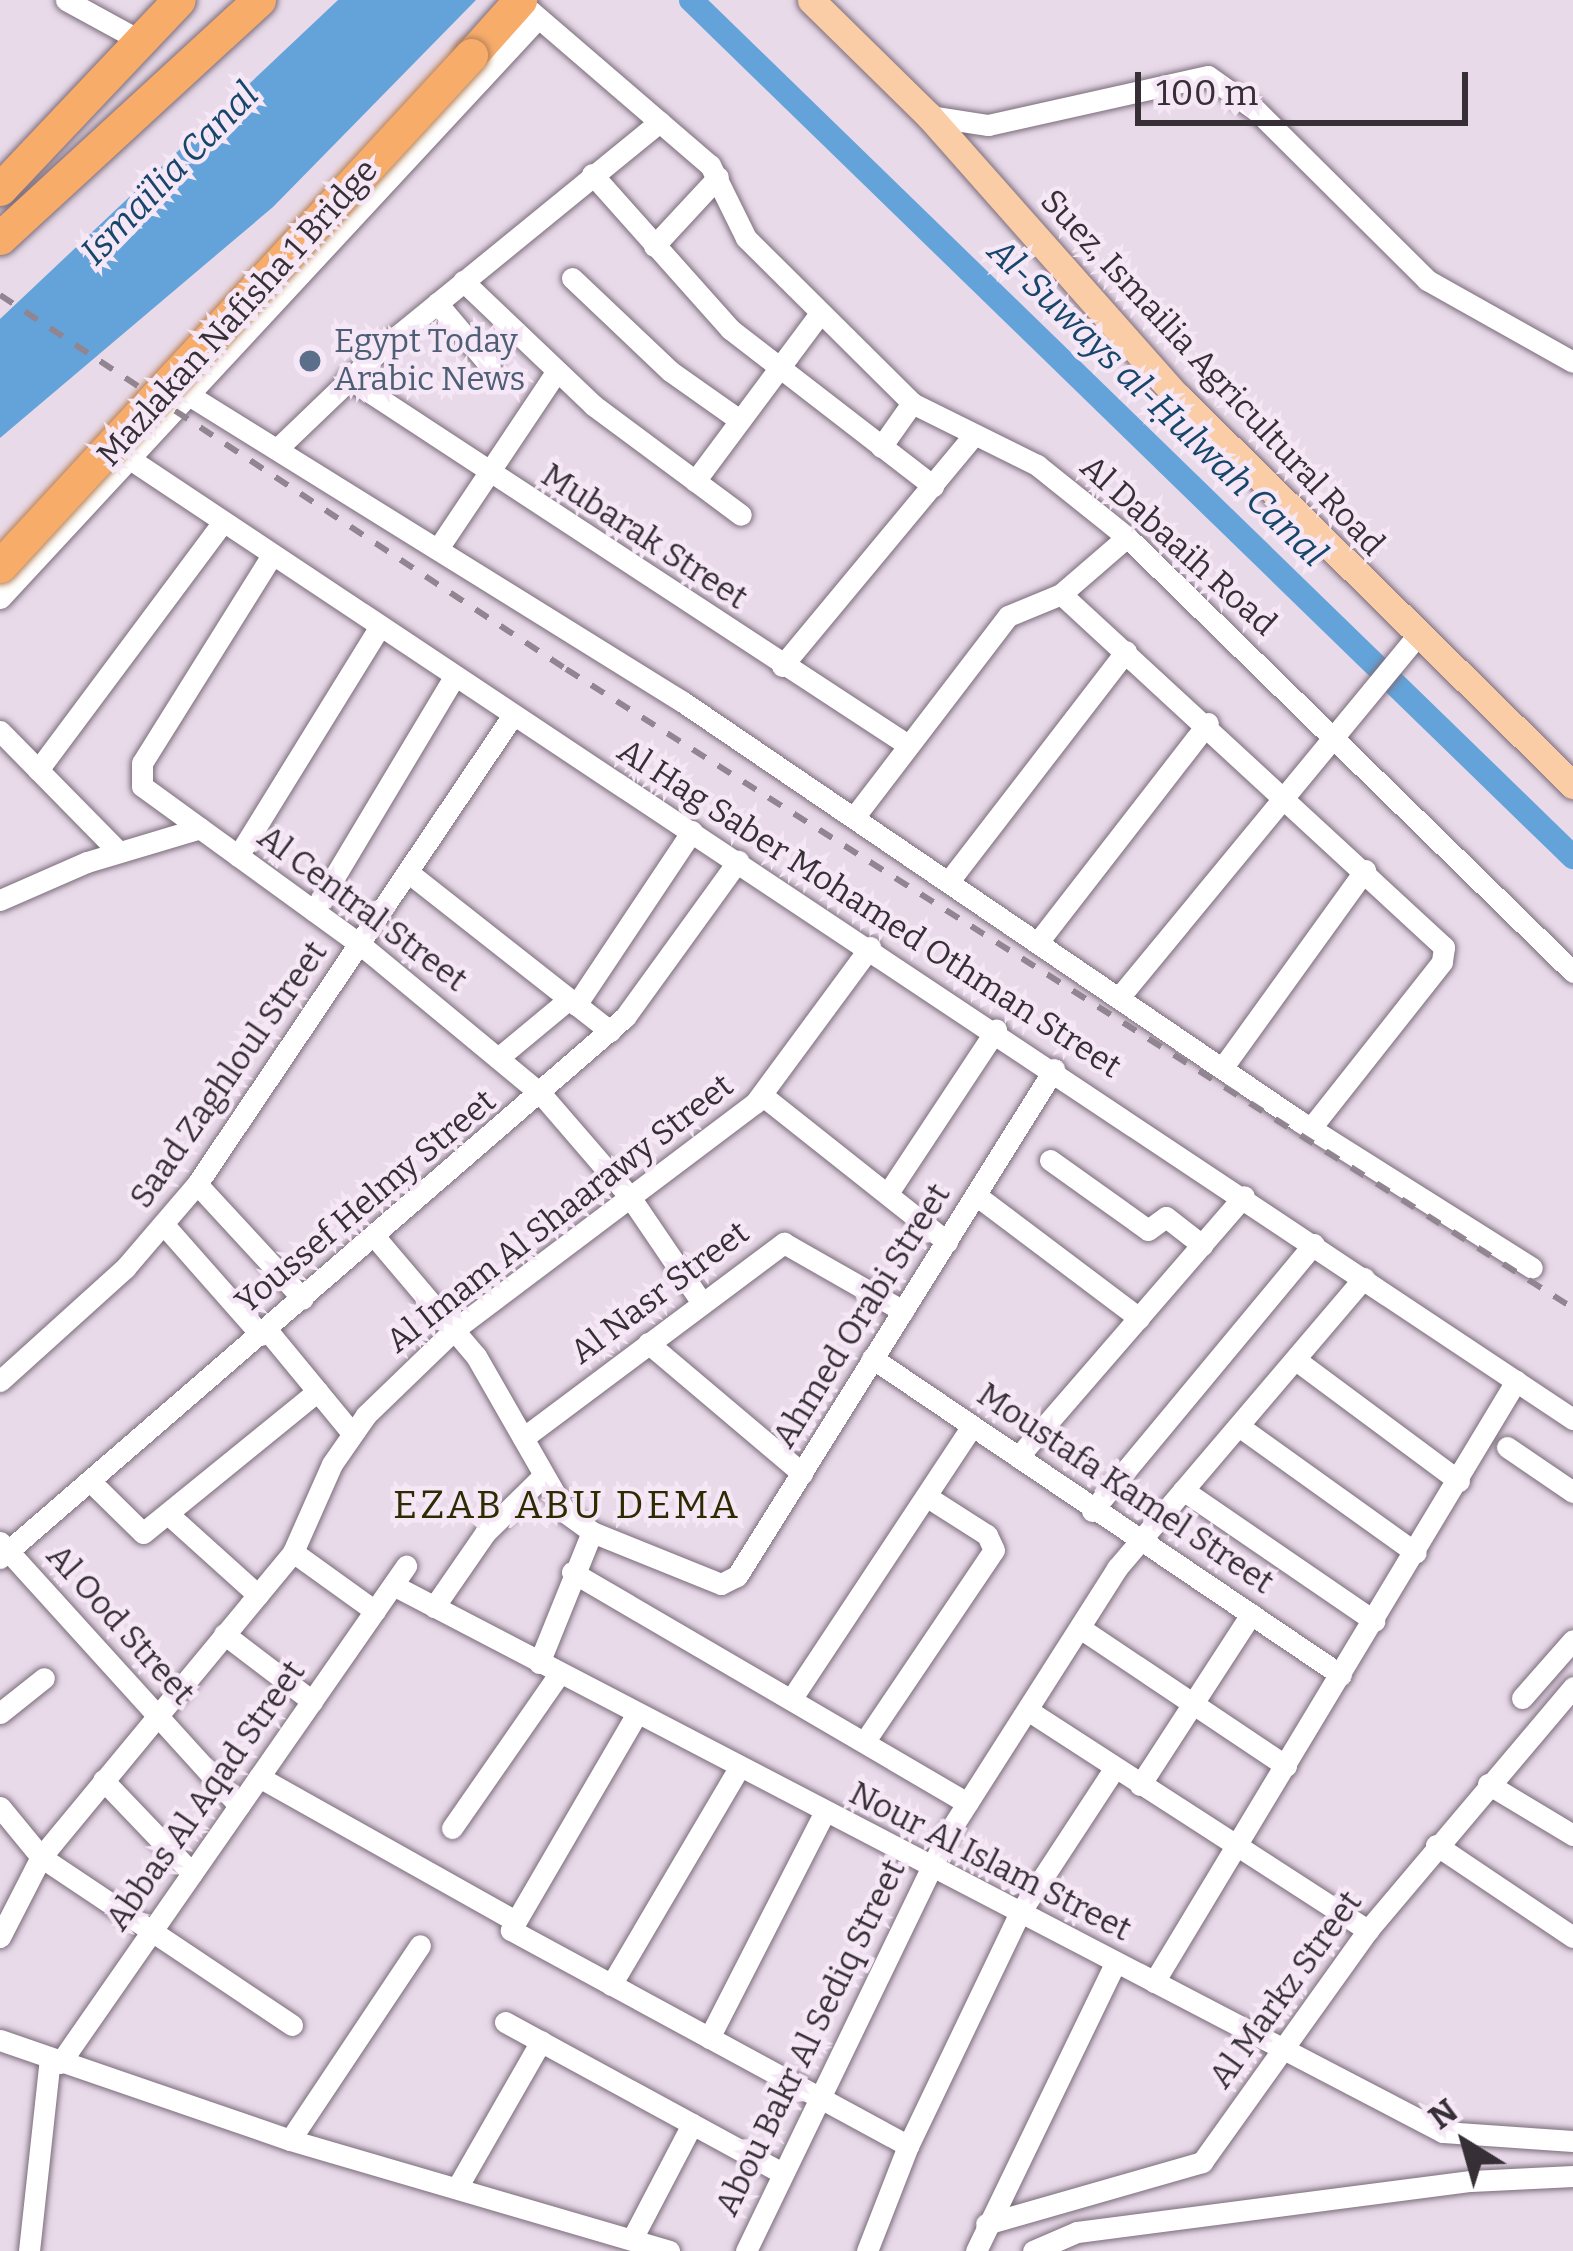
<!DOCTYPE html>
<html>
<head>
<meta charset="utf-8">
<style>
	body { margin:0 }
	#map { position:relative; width:1573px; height:2251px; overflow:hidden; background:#e9daea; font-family:Bitter,serif }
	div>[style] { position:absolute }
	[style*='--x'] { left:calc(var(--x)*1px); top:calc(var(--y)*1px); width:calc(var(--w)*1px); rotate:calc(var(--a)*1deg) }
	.water>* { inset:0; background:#63a3d9 }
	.canal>* { height:24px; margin:-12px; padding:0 12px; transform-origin:12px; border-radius:12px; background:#63a3d9 }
	.roads { filter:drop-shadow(0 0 3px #7a6c7a) drop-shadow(0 0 3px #7a6c7a) }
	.minor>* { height:21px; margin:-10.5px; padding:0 10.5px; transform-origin:10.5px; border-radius:10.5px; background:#fff }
	.major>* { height:27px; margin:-13.5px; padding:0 13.5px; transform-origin:13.5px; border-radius:13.5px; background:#fbcda6 }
	.highway>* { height:33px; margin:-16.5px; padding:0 16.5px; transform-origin:16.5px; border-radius:16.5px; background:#f8ac6a }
	.rail>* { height:6px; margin-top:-3px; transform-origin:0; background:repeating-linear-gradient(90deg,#908590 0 15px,transparent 0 30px) }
	.bridges { filter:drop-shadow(0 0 3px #b48158) drop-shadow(0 0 3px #b48158) }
	.highway-bridge>* { height:33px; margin:-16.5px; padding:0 16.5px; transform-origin:16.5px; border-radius:16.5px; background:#f8ac6a }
	.dots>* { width:33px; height:33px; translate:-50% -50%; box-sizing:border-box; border:6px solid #f6e7f7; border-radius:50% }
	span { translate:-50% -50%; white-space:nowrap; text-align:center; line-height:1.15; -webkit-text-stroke:9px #f6e7f7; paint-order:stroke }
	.street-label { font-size:33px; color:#363036 }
	.service-label { font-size:33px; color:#4e5e75 }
	.left { translate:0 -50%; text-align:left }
	.water-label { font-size:36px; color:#17466b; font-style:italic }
	.quarter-label { font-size:39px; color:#2c2b01; letter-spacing:3px }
	.north { position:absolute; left:1405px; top:2083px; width:120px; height:120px; -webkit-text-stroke:9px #f6e7f7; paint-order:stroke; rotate:323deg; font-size:33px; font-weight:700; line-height:48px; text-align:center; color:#363036 }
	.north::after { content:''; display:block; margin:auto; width:42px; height:54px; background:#363036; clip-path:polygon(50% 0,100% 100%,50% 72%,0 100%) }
	.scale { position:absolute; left:1135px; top:72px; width:333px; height:54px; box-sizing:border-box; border:6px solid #363036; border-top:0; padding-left:15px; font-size:36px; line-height:42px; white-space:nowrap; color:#363036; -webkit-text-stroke:9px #f6e7f7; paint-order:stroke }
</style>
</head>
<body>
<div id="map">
	<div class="water">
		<div style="clip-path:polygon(338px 0,476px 0,273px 207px,0 438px,0 319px)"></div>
	</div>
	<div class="canal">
		<div style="--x:691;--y:0;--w:1230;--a:44.18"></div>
	</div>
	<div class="roads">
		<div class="minor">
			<div style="--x:66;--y:0;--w:85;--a:28.7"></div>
			<div style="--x:519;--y:1;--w:252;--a:40.7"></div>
			<div style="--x:710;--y:165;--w:81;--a:63.7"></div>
			<div style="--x:746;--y:238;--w:234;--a:44.8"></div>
			<div style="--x:912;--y:403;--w:140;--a:26.4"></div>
			<div style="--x:1037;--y:465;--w:115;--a:38.7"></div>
			<div style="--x:1127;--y:537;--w:623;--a:44.28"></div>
			<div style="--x:929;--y:116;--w:60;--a:8.7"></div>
			<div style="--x:988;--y:125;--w:225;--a:-12.6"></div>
			<div style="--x:1208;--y:76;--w:60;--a:35.5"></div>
			<div style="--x:1257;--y:111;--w:240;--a:44.8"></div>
			<div style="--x:1427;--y:280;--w:167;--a:29.3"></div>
			<div style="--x:592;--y:174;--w:208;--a:48.3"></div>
			<div style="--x:730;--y:329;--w:257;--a:37.7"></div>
			<div style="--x:654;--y:246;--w:94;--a:-47.2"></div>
			<div style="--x:572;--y:278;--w:135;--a:43.5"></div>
			<div style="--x:670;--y:371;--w:83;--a:35.2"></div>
			<div style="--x:463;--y:281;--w:180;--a:43.6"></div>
			<div style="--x:593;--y:405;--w:184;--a:36.6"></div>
			<div style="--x:437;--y:303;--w:82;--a:49.9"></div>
			<div style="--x:348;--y:378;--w:670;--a:33.24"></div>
			<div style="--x:184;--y:392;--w:587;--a:31.85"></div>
			<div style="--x:683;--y:702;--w:745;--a:34.22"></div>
			<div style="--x:1299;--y:1121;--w:275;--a:32.2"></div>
			<div style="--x:279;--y:447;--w:140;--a:-43.8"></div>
			<div style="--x:380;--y:350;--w:361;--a:-39.2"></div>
			<div style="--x:881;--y:447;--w:54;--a:-54.8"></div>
			<div style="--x:127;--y:457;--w:1737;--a:33.64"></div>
			<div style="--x:695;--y:481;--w:209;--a:-53.3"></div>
			<div style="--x:439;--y:547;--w:211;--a:-56.2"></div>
			<div style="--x:272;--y:555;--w:245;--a:122"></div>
			<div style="--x:142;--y:763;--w:23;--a:90"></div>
			<div style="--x:142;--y:786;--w:271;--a:36"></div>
			<div style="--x:361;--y:945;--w:235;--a:39.6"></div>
			<div style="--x:542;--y:1095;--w:135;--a:49.2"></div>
			<div style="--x:630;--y:1197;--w:128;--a:55.8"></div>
			<div style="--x:1061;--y:594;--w:521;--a:42.67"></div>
			<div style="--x:1444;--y:947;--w:15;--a:98"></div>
			<div style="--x:1442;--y:962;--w:211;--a:128.3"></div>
			<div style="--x:0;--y:598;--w:791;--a:-47.15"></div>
			<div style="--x:782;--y:666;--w:296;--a:-50.3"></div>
			<div style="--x:0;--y:731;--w:168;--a:45.5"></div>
			<div style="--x:38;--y:770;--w:309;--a:-53.3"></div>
			<div style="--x:855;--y:816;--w:252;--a:-52.6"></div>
			<div style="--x:1008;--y:616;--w:57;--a:-22.5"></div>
			<div style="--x:1061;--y:594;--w:87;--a:-40.8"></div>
			<div style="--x:238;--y:856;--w:268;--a:-58.3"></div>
			<div style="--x:409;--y:873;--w:256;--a:38.2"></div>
			<div style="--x:949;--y:881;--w:290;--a:-52.4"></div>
			<div style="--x:0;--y:900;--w:95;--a:-23.6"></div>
			<div style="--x:87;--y:862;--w:118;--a:-16.7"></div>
			<div style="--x:314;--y:911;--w:273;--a:-59.1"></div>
			<div style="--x:1038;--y:942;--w:277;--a:-52.2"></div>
			<div style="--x:1121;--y:995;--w:464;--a:-50.5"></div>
			<div style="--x:576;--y:1005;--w:209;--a:-56.3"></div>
			<div style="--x:498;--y:1058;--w:92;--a:-39.7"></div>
			<div style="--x:1223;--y:1067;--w:243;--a:-54.2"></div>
			<div style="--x:763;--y:1096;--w:235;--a:38.4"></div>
			<div style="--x:1050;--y:1160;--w:120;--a:35.5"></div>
			<div style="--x:1148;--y:1230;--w:22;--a:-36"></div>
			<div style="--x:1166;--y:1217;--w:46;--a:37.9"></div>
			<div style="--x:197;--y:1184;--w:156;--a:47.3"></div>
			<div style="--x:888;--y:1193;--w:196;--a:-56.5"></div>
			<div style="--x:977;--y:1196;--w:203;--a:37"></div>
			<div style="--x:165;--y:1226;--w:145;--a:48.6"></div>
			<div style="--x:375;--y:1237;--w:156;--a:49.7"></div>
			<div style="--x:476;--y:1356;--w:181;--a:60.2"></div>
			<div style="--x:566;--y:1513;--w:32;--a:36"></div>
			<div style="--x:592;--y:1532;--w:139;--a:22"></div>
			<div style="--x:721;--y:1584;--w:18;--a:-27"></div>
			<div style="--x:737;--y:1576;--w:598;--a:-57.98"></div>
			<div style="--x:267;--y:1330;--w:132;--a:50.5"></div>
			<div style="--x:648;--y:1343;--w:202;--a:40.2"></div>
			<div style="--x:872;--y:1358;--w:566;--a:34.06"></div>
			<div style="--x:1296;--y:1360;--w:203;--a:36.6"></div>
			<div style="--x:0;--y:1381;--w:169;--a:-42.1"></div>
			<div style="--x:125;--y:1268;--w:111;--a:-49.4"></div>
			<div style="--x:197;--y:1184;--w:566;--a:-56.03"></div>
			<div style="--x:1240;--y:1427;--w:216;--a:35.6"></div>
			<div style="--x:523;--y:1438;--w:326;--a:-36.8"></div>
			<div style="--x:784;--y:1243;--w:137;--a:29.7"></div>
			<div style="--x:1507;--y:1447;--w:80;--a:34.3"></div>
			<div style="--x:1018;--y:1457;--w:345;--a:-49.1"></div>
			<div style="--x:90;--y:1481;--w:74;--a:44.5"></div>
			<div style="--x:143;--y:1533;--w:225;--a:-39.1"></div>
			<div style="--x:1183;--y:1490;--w:232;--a:34.4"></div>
			<div style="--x:1092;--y:1511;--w:347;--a:-50.3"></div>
			<div style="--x:168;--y:1514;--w:121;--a:42"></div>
			<div style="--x:0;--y:1542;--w:356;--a:47.8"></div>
			<div style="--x:293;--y:1552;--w:101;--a:35.7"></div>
			<div style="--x:0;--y:1558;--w:827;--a:-40.88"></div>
			<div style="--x:625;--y:1017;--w:193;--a:-54.1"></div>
			<div style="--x:572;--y:1572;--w:458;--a:30.3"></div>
			<div style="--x:393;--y:1585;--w:1184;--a:27.52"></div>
			<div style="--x:1443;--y:2132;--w:130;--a:4"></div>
			<div style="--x:434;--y:1607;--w:90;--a:-55.4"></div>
			<div style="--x:485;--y:1533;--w:78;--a:-44.5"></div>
			<div style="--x:1080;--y:1628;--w:248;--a:33.8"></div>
			<div style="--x:224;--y:1634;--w:111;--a:37.3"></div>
			<div style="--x:539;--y:1663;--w:141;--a:-68"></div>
			<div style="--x:794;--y:1695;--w:323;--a:-56.5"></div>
			<div style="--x:1522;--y:1698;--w:77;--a:-48.7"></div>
			<div style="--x:1029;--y:1711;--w:404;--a:32.9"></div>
			<div style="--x:0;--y:1713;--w:56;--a:-38.5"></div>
			<div style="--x:636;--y:1715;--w:249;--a:120.2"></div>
			<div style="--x:511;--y:1930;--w:452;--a:28.5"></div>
			<div style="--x:865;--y:1741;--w:230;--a:-56"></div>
			<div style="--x:994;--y:1550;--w:17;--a:-115"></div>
			<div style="--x:987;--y:1535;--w:69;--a:-147.5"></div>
			<div style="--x:259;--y:1777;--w:290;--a:29.3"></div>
			<div style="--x:103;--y:1780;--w:129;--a:46.3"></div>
			<div style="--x:1488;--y:1784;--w:99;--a:31"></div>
			<div style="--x:1140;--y:1785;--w:204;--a:-57"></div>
			<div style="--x:0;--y:1807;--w:65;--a:50.6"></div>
			<div style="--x:41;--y:1857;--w:302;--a:33.8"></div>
			<div style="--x:452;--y:1828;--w:188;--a:-55.2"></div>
			<div style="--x:1436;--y:1845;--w:165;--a:33.9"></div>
			<div style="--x:0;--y:1937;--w:90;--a:-62.9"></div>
			<div style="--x:41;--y:1857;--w:396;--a:-50.4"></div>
			<div style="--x:293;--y:1552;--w:96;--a:-66.1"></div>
			<div style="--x:332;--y:1464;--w:60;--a:-55.2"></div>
			<div style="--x:366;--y:1415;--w:124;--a:-44"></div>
			<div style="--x:455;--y:1329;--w:376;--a:-37"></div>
			<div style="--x:755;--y:1103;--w:194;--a:-53.6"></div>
			<div style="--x:1154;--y:1982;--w:702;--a:-58.94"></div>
			<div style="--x:611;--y:1985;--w:251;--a:-59.5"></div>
			<div style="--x:505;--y:2022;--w:313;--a:28.6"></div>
			<div style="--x:709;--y:2038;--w:253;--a:-62.9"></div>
			<div style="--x:0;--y:2040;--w:307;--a:19"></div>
			<div style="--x:290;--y:2140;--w:395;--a:16.3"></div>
			<div style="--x:60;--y:2063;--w:606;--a:-55.16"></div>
			<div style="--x:290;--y:2140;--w:234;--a:-56.3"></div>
			<div style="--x:458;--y:2186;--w:167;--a:-60.2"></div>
			<div style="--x:986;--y:2224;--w:225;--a:-16"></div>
			<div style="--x:1202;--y:2162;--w:285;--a:-54.4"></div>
			<div style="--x:1368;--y:1930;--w:318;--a:-49.8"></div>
			<div style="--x:632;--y:2239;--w:130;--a:-62.4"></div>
			<div style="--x:29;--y:2251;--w:193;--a:-83.8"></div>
			<div style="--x:746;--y:2251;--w:462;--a:-64.2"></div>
			<div style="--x:947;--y:1835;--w:317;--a:-57.5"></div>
			<div style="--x:1117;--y:1568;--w:381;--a:-49.6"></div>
			<div style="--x:867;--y:2251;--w:113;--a:-68.7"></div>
			<div style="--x:908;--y:2146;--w:257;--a:-64.4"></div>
			<div style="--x:1019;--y:1914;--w:173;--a:-56.8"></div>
			<div style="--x:976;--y:2251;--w:319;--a:-64.2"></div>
			<div style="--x:1033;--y:2251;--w:48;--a:-23.4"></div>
			<div style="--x:1077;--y:2232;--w:397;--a:-7.4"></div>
			<div style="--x:1471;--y:2181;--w:102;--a:-2.8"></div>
		</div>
		<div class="major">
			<div style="--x:811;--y:0;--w:165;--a:44.5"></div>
			<div style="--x:929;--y:116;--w:375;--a:48.5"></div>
			<div style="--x:1178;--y:397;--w:554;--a:44.49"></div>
		</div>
		<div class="highway">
			<div style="--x:471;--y:55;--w:74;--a:-48.3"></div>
			<div style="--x:0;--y:189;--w:260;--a:-46.6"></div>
			<div style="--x:0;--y:238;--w:352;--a:-42.6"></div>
		</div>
	</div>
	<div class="rail">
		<div style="--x:0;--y:295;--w:678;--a:33.46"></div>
		<div style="--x:566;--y:669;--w:1193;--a:32.4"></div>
	</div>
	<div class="bridges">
		<div class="highway-bridge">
			<div style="--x:0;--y:566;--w:695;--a:-47.33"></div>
		</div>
	</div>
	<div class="dots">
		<div style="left:310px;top:361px;background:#5c6f8a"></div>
	</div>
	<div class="street-label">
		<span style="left:238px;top:313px;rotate:-48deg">Mazlakan Nafisha 1 Bridge</span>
		<span style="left:1212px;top:373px;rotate:47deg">Suez, Ismailia Agricultural Road</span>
		<span style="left:644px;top:537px;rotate:33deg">Mubarak Street</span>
		<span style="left:1178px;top:546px;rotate:42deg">Al Dabaaih Road</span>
		<span style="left:362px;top:909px;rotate:37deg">Al Central Street</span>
		<span style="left:869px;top:909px;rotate:33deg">Al Hag Saber Mohamed Othman Street</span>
		<span style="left:229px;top:1075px;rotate:-55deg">Saad Zaghloul Street</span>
		<span style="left:366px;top:1202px;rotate:-40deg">Youssef Helmy Street</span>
		<span style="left:560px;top:1214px;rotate:-38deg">Al Imam Al Shaarawy Street</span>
		<span style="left:660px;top:1293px;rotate:-37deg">Al Nasr Street</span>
		<span style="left:862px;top:1316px;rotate:-58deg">Ahmed Orabi Street</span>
		<span style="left:1125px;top:1489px;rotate:34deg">Moustafa Kamel Street</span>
		<span style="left:120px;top:1625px;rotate:48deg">Al Ood Street</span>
		<span style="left:206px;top:1796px;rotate:-55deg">Abbas Al Aqad Street</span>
		<span style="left:990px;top:1862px;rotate:27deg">Nour Al Islam Street</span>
		<span style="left:1286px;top:1990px;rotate:-54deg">Al Markz Street</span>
		<span style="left:811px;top:2038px;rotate:-64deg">Abou Bakr Al Sediq Street</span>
	</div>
	<div class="service-label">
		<span class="left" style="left:334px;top:361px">Egypt Today<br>Arabic News</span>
	</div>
	<div class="water-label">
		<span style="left:170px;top:174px;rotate:-46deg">Ismaïlia Canal</span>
		<span style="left:1157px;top:403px;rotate:44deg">Al-Suways al-Ḥulwah Canal</span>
	</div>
	<div class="quarter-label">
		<span style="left:567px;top:1505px">EZAB ABU DEMA</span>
	</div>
	<div class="north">N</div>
	<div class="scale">100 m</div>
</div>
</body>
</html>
